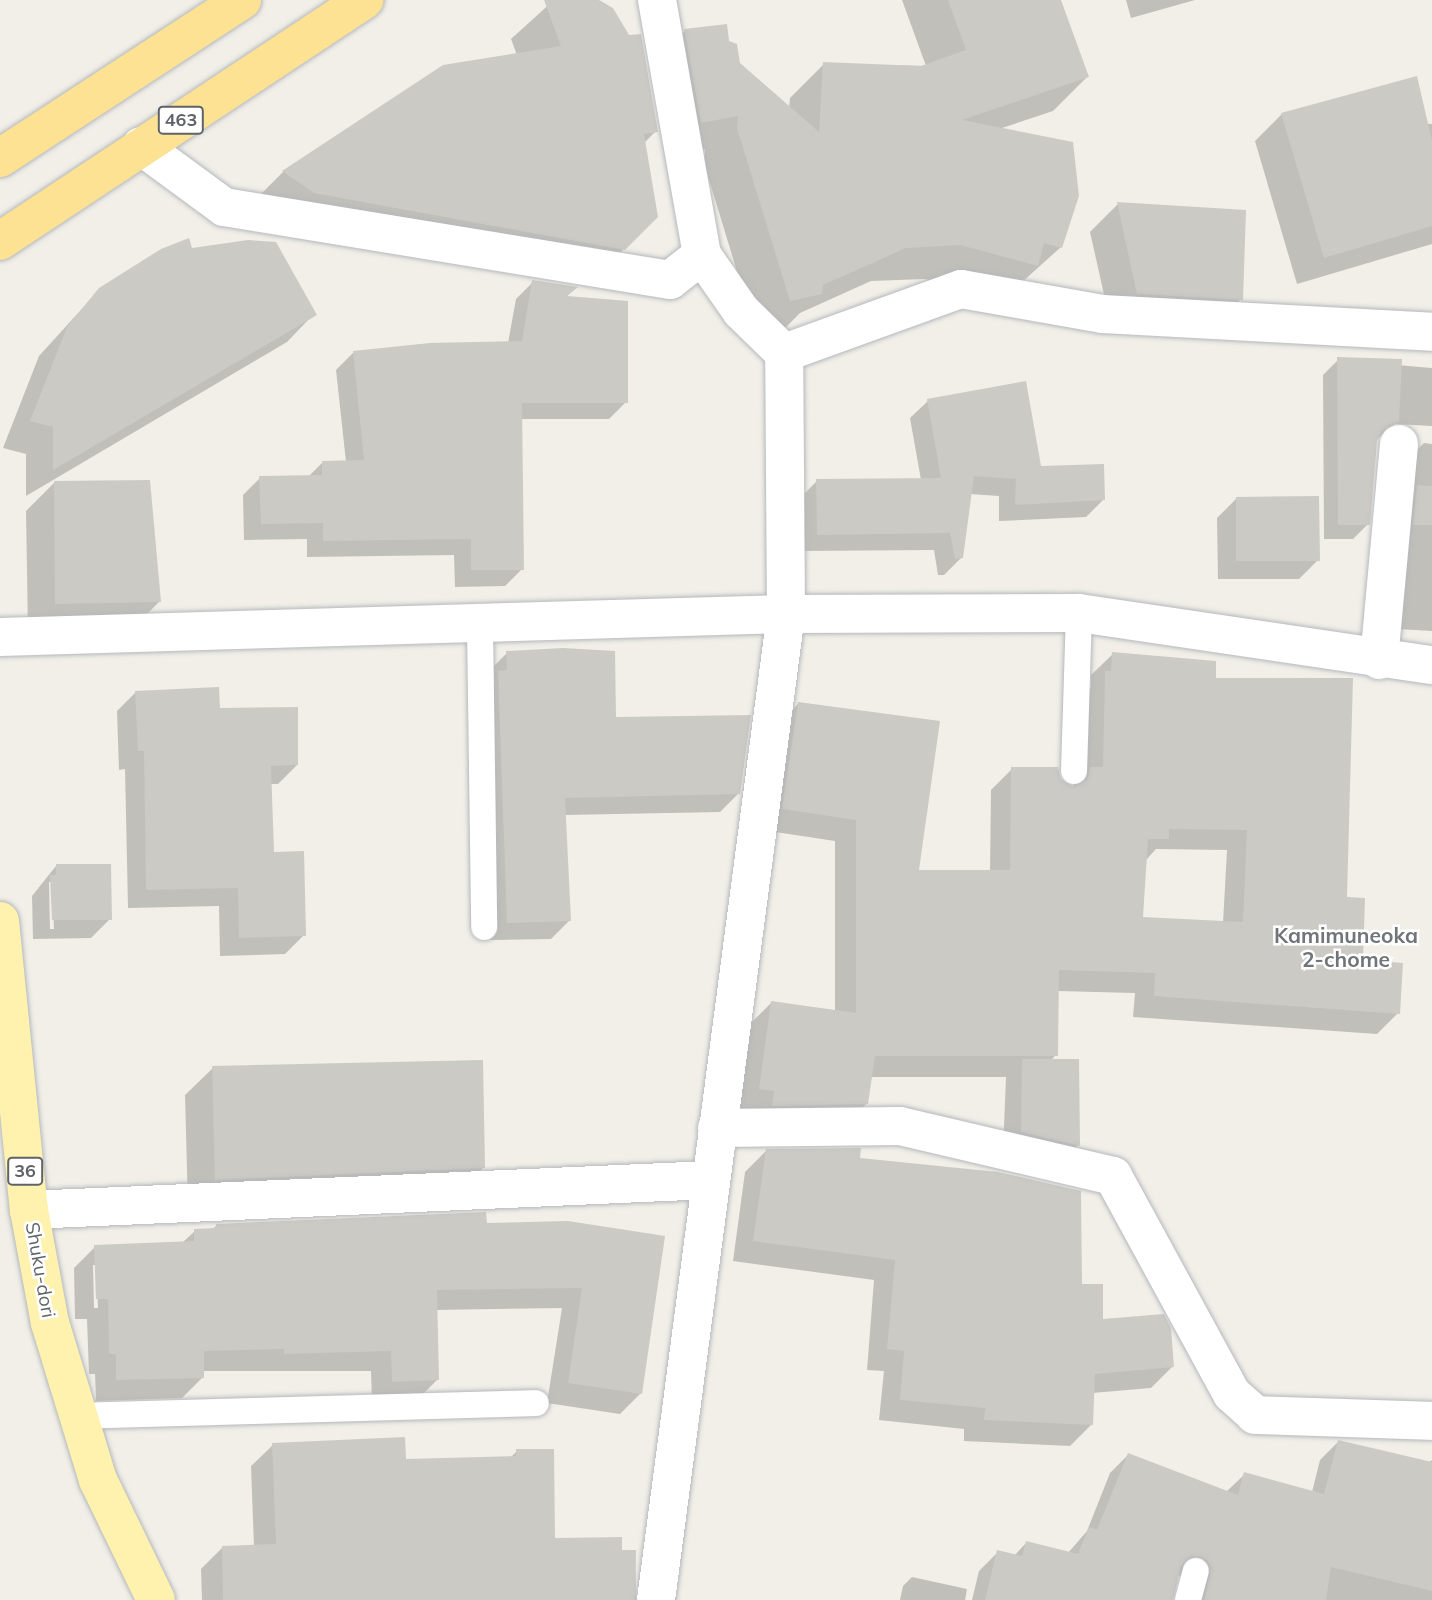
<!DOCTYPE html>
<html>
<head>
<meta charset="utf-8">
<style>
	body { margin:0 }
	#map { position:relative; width:1432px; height:1600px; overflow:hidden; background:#f1efe8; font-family:Mulish,sans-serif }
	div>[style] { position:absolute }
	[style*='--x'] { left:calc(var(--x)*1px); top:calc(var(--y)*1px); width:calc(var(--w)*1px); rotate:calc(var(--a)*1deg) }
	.shadow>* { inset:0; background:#0003 }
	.building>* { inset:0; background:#cccac5 }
	.roads { filter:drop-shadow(0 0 2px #b5b8bc) drop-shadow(0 0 2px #b5b8bc) }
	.lane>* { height:26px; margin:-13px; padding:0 13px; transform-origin:13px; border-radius:13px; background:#fff }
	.street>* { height:38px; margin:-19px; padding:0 19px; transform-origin:19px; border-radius:19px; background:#fff }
	.primary>* { height:38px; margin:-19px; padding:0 19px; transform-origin:19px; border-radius:19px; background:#fff2af }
	.highway>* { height:38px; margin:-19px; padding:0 19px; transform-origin:19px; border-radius:19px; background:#fde293 }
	span { translate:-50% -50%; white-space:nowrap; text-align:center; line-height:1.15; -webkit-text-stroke:5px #fff; paint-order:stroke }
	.shield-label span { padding:2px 5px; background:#fff; border:2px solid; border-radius:5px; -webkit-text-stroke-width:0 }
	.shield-label { font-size:18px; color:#5f6368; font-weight:700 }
	.street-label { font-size:19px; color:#5f6368 }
	.neighbourhood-label { font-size:21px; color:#70757a; font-weight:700 }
</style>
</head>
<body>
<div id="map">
	<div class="shadow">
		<div style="clip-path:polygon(554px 0,590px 0,656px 131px,644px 143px,656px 216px,588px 285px,248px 207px,283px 172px,444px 67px,517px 55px,511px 39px)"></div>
		<div style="clip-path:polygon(902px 0,1059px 0,1087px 77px,1053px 111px,999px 129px,1061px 247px,1002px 300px,925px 279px,871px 281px,800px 313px,785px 328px,756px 334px,704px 163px,705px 149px,667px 157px,651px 65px,685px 31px,727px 43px,739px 64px,789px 108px,790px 98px,824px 64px,926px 66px)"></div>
		<div style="clip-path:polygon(1126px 0,1195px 0,1131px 18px)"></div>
		<div style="clip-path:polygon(1282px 114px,1432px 124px,1432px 244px,1297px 284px,1255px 141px)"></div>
		<div style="clip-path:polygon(1118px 204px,1241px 299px,1213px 327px,1110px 321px,1090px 232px)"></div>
		<div style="clip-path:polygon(191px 250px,314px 314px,287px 342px,26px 496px,26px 454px,3px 448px,39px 356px,100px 289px)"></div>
		<div style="clip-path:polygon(533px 282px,575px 288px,566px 297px,626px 402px,609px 419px,520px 419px,522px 569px,505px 586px,455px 587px,454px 555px,307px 557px,307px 539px,244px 540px,243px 495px,260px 478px,308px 477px,323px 462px,346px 462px,336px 370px,353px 353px,508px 343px,516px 299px)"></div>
		<div style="clip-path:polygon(1338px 360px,1432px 368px,1432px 426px,1395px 424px,1376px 440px,1368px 524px,1353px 539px,1324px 539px,1323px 375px)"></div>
		<div style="clip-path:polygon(928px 401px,1040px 468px,1103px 500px,1086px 517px,999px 521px,999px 496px,970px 494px,961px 558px,944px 575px,938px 575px,934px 550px,800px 551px,800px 498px,817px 481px,921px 480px,910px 418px)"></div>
		<div style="clip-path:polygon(1424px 443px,1432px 444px,1432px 631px,1398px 629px,1411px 456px)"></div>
		<div style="clip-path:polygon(54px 483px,160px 601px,132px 629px,28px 631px,26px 511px)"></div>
		<div style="clip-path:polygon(1236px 499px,1318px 560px,1299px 579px,1218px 579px,1217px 518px)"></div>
		<div style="clip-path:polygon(507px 653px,738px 794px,720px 812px,564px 815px,569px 921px,551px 939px,490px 940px,481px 691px,489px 671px)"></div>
		<div style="clip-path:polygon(evenodd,1113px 654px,1214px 680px,1345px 899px,1361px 962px,1398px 1013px,1377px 1034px,1133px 1017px,1135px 993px,1057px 991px,1056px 1055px,1051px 1060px,1078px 1145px,1060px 1164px,1003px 1151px,1006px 1077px,870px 1077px,866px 1104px,845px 1125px,738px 1109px,750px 1024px,771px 1003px,835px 1012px,835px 841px,762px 830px,777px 725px,798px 704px,917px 872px,990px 872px,991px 790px,1012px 769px,1072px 787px,1083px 776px,1085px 694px,1091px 688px,1091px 675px,1113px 654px,1156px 849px,1227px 850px,1223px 923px,1141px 919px,1145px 861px,1156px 849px)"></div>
		<div style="clip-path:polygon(136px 692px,297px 765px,278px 784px,270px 784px,272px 854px,304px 935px,285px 954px,220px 956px,219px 906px,128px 908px,125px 769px,119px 770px,117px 711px)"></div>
		<div style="clip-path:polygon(evenodd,56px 866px,110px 919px,91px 938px,33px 939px,32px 896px,56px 866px,49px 882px,52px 882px,54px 929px,50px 929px,49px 882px)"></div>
		<div style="clip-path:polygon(213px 1068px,484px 1167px,456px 1195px,188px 1207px,185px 1095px)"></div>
		<div style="clip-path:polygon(766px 1151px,858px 1160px,1080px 1285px,1102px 1321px,1172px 1367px,1151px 1388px,1092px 1393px,1091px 1425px,1070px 1446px,964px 1441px,964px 1429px,879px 1420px,884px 1371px,867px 1370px,874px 1280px,733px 1261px,745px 1172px)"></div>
		<div style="clip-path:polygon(evenodd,568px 1223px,641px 1393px,620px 1414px,547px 1403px,562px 1308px,435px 1310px,437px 1380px,416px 1401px,372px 1402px,371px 1371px,202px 1371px,203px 1377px,182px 1398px,96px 1401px,95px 1374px,89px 1374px,87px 1319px,75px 1319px,74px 1268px,95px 1247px,182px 1243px,195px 1231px,212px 1230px,217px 1225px,568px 1223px,93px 1265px,96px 1265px,98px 1308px,94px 1308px,93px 1265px)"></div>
		<div style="clip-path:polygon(1338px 1442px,1428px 1463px,1432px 1460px,1432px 1600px,1192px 1600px,1189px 1579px,1177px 1575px,1172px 1600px,972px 1600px,979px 1571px,998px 1552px,1014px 1556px,1026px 1543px,1068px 1553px,1087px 1531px,1110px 1473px,1128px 1455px,1226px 1492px,1245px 1474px,1312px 1492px,1320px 1460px)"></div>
		<div style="clip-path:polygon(273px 1445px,405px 1460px,510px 1458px,517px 1451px,554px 1540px,635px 1552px,636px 1600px,202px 1600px,201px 1569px,223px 1547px,254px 1547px,251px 1466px)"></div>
		<div style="clip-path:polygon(912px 1577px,967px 1589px,965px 1600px,900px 1600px,903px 1586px)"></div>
	</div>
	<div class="building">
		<div style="clip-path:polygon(544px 0,599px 0,613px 8px,629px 35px,641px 34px,658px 132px,644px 134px,658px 217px,625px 250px,314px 193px,282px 171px,443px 65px,561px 46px)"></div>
		<div style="clip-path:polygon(948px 0,1061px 0,1089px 77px,962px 120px,1073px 142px,1079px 196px,1062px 248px,1044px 243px,1038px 266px,960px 245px,906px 248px,823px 285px,822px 294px,790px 301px,737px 128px,738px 116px,701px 123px,684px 29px,727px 24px,729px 41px,737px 44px,740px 63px,819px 132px,823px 62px,921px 66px,966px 50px)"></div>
		<div style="clip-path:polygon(1417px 76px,1432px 141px,1432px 226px,1324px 258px,1281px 113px)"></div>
		<div style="clip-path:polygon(1117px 202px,1246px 210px,1243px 300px,1137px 294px)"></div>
		<div style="clip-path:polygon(189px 238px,192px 248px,248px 240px,276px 242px,317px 315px,53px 470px,53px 427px,30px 421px,67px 327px,99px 288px,161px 249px)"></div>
		<div style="clip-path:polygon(532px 280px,578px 287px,567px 296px,628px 301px,628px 403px,522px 403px,524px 570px,471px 570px,471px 539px,323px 541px,323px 523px,261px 524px,259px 476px,322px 475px,322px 461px,364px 460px,353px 351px,430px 343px,522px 341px)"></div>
		<div style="clip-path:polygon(1337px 357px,1402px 359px,1399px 422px,1382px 431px,1377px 441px,1370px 525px,1338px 525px)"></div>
		<div style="clip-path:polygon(1026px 381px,1041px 466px,1104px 464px,1105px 500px,1015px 505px,1016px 479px,974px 476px,963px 558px,955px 559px,950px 533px,817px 535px,816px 479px,941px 478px,927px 399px)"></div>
		<div style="clip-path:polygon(150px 480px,161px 602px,55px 604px,54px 481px)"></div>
		<div style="clip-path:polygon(1417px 485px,1432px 486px,1432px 525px,1413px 525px)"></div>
		<div style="clip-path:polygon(1319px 496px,1320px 561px,1236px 561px,1236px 497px)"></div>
		<div style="clip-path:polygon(563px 648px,615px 651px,616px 717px,751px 715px,740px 794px,565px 798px,571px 921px,507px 923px,498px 671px,507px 670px,506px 651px)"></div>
		<div style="clip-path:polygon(evenodd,1112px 652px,1216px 661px,1216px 678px,1353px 678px,1347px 897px,1365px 898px,1363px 960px,1403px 963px,1400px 1014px,1154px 996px,1155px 973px,1059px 970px,1058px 1056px,875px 1056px,868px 1104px,772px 1106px,774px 1091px,759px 1089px,771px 1001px,856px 1013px,856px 820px,782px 809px,798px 702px,940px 721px,919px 870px,1010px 870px,1011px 767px,1058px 767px,1061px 779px,1074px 787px,1087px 780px,1090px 767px,1103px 767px,1105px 671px,1111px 671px,1112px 652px,1169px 829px,1247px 830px,1243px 922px,1143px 917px,1148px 839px,1169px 839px,1169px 829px)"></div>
		<div style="clip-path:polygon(219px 687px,220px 708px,298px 707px,298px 765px,271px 766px,274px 852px,304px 851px,306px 936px,239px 938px,238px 888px,146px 890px,144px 751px,138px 751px,135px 691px)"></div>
		<div style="clip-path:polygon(56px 864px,111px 864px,112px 920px,52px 920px,50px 875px,56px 875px)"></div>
		<div style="clip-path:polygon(1022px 1059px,1079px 1059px,1080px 1146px,1021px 1132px)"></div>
		<div style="clip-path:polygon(483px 1060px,485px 1168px,215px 1180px,212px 1066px)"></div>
		<div style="clip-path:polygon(861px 1148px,860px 1158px,998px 1172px,1081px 1191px,1082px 1284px,1103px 1284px,1103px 1319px,1164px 1314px,1171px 1328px,1174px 1367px,1095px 1374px,1093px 1425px,984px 1420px,985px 1408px,900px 1400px,904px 1351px,887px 1349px,895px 1260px,753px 1241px,766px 1149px)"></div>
		<div style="clip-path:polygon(486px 1212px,487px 1223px,568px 1221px,665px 1236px,642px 1394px,568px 1383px,582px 1288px,437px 1290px,439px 1380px,392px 1382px,391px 1351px,284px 1354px,284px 1349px,204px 1351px,204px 1378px,116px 1380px,116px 1354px,109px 1354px,108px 1299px,96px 1299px,94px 1245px,194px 1241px,194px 1229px,216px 1228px,216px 1224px)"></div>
		<div style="clip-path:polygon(405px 1437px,406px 1459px,516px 1456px,516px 1449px,554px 1449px,555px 1538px,622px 1537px,622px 1550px,636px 1550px,635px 1600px,223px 1600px,222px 1546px,276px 1544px,272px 1443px)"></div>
		<div style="clip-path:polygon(1338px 1440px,1432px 1462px,1432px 1591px,1331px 1567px,1326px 1600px,1204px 1600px,1211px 1568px,1207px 1560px,1193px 1556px,1181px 1566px,1173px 1600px,985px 1600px,997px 1550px,1022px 1556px,1026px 1541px,1078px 1554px,1089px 1527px,1097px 1530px,1128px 1453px,1238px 1495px,1244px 1472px,1324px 1494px)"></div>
	</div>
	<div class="roads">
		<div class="lane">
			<div style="--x:480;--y:625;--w:302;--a:89.2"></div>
			<div style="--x:1074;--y:771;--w:158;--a:-88.2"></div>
			<div style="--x:77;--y:1416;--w:459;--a:-1.6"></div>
			<div style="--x:1188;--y:1600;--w:30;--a:-75"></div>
		</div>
		<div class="street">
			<div style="--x:141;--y:146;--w:103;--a:36.3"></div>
			<div style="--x:224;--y:207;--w:452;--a:9.3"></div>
			<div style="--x:670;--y:280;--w:41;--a:-38"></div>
			<div style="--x:784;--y:353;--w:188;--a:-19.9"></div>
			<div style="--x:961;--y:289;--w:144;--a:10"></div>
			<div style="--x:1103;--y:314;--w:329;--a:3.1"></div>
			<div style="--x:0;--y:637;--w:786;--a:-1.68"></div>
			<div style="--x:786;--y:614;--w:293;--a:-0.2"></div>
			<div style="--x:1079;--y:613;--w:357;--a:8.4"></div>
			<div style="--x:1379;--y:660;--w:217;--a:-84.7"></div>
			<div style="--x:717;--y:1128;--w:183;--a:-0.6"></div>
			<div style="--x:900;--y:1126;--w:219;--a:13.2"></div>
			<div style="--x:1113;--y:1176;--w:248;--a:61.4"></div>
			<div style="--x:1232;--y:1394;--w:31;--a:42"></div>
			<div style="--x:1255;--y:1415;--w:177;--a:1.9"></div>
			<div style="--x:29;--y:1210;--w:682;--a:-2.52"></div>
			<div style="--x:656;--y:1600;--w:995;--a:-82.49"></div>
			<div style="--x:786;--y:614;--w:261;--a:-90.4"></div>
			<div style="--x:784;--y:353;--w:60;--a:-135.7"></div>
			<div style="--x:741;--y:311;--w:68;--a:-124.9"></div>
			<div style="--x:702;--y:255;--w:259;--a:-100"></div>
		</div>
		<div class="primary">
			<div style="--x:0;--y:921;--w:290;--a:84.3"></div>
			<div style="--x:29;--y:1210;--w:115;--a:79.5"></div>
			<div style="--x:50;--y:1323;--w:164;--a:73"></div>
			<div style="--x:98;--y:1480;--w:133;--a:64.2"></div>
		</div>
		<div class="highway">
			<div style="--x:0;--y:158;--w:289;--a:-33.1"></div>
			<div style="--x:0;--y:241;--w:437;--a:-33.5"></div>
		</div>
	</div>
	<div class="shield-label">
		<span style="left:181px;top:120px">463</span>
		<span style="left:25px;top:1171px">36</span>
	</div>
	<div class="street-label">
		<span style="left:40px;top:1270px;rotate:80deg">Shuku-dori</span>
	</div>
	<div class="neighbourhood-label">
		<span style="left:1346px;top:947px">Kamimuneoka<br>2-chome</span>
	</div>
</div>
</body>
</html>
